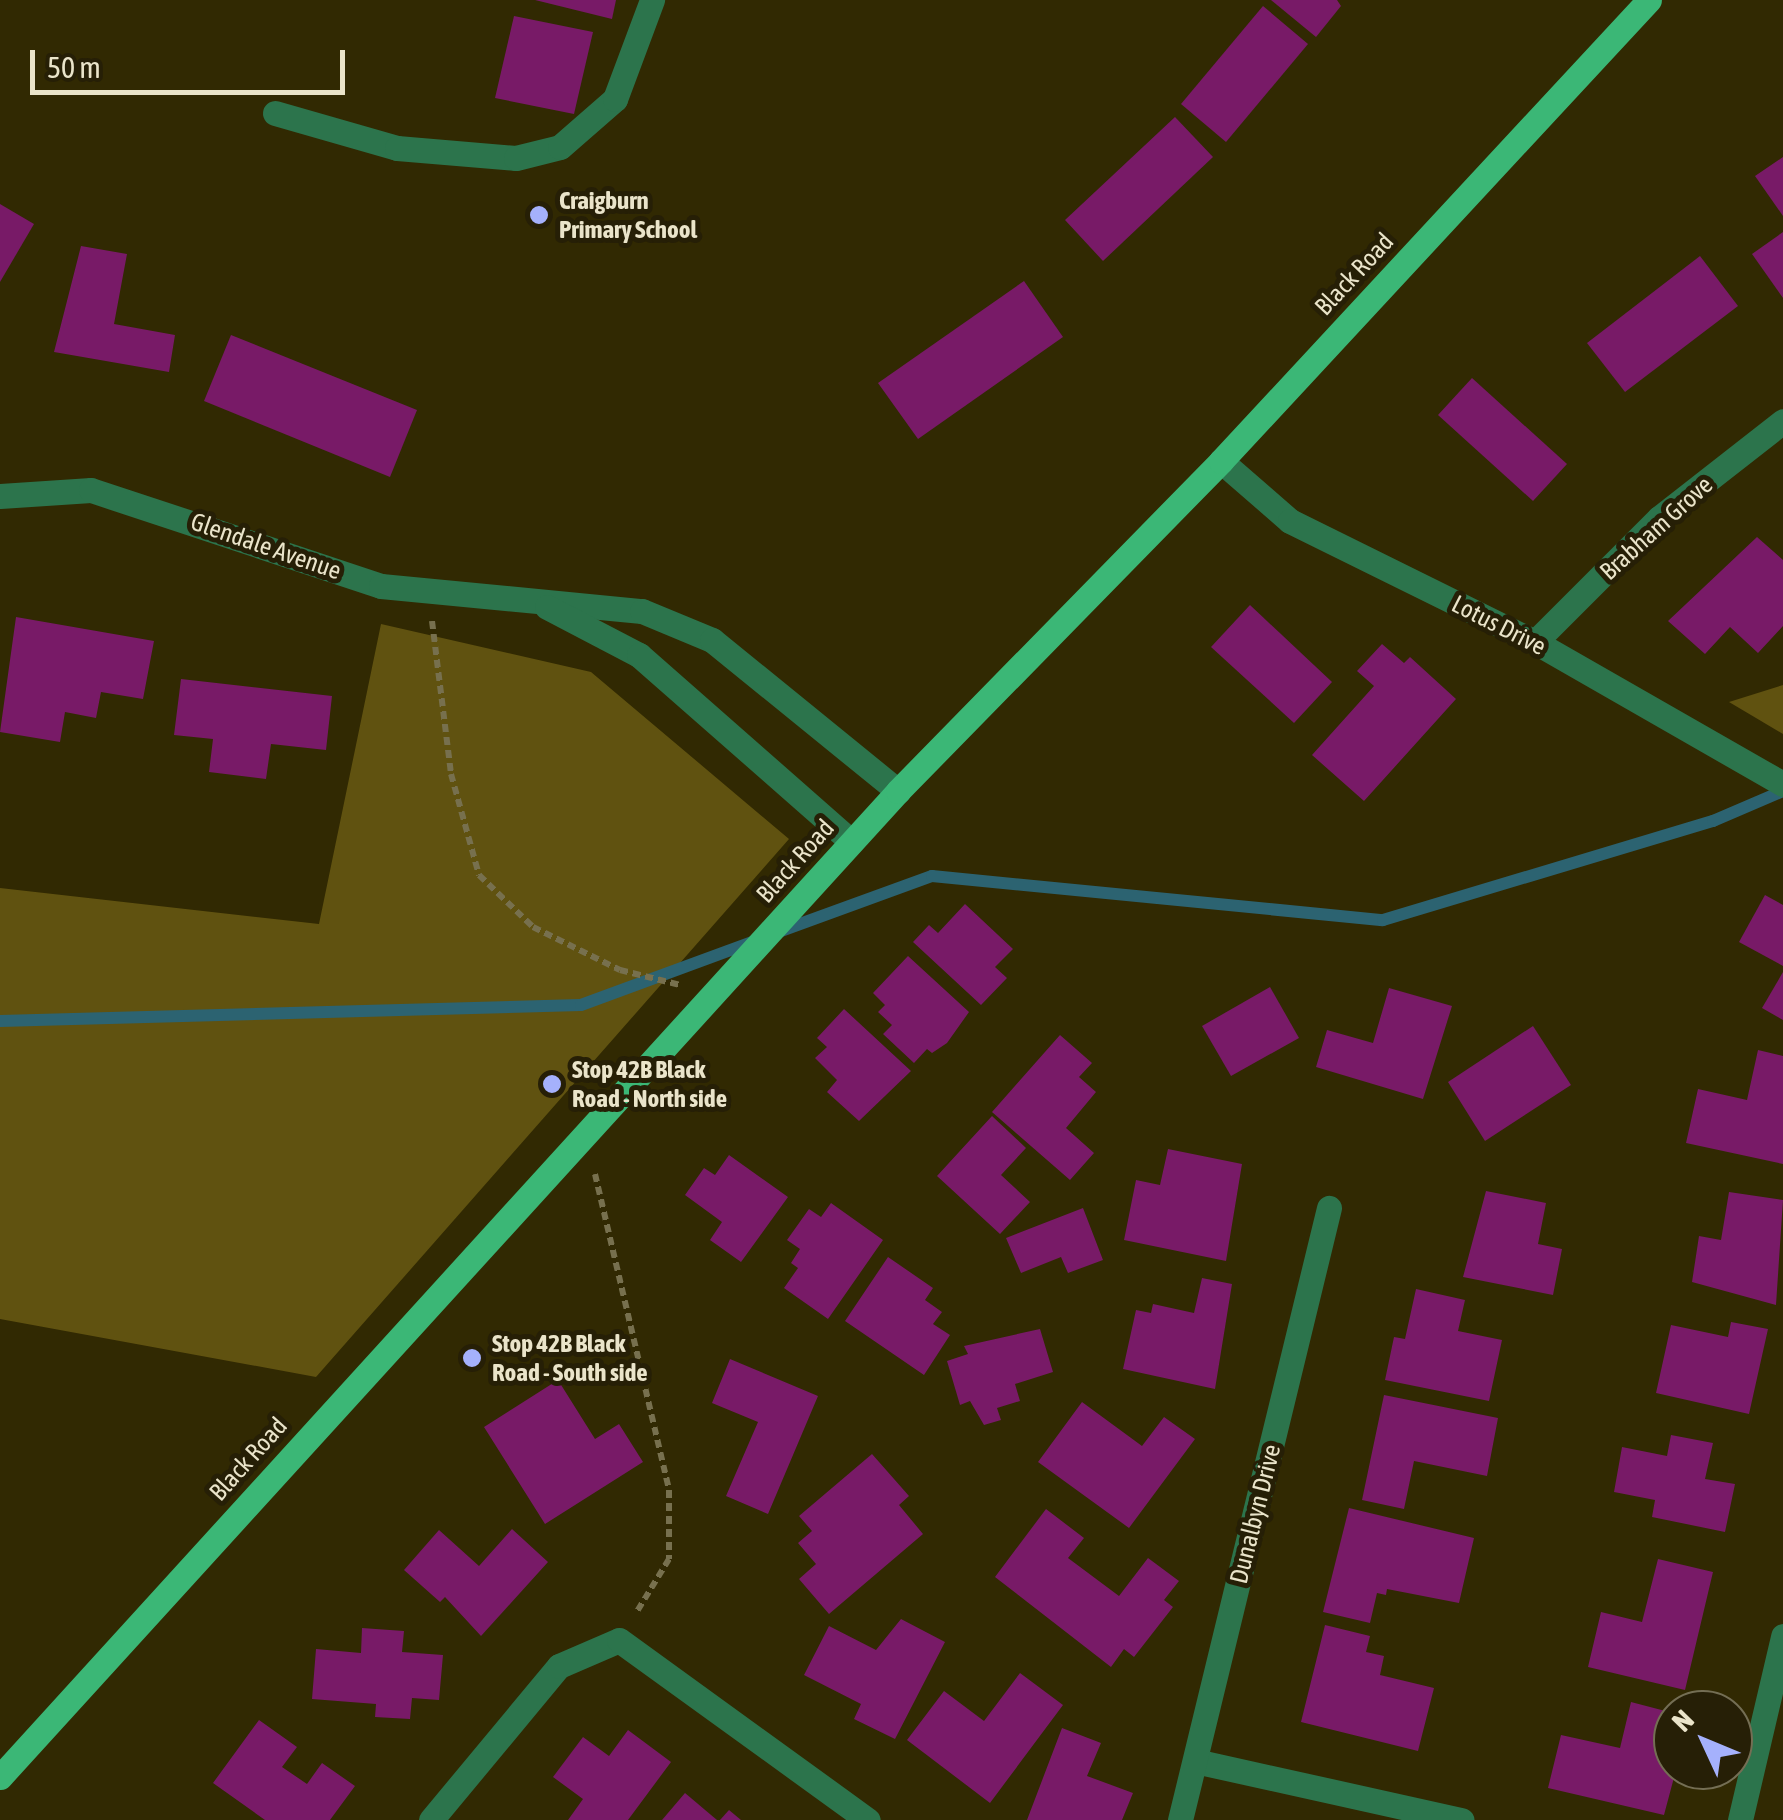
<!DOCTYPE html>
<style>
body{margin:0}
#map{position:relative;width:1783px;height:1820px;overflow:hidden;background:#312902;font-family:"Asap Condensed",sans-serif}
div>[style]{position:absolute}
.green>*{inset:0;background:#605210}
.stream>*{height:12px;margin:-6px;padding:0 6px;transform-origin:6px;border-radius:6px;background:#2c6371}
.building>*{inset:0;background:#781a67}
.path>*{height:6px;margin-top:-3px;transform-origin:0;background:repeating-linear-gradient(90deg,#77704e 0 8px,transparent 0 13px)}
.minor>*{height:25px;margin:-12.5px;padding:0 12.5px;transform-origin:12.5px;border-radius:12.5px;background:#2c744c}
.major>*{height:25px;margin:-12.5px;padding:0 12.5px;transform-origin:12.5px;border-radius:12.5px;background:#3bb776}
.dots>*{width:28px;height:28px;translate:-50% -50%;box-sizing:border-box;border:5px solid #261f06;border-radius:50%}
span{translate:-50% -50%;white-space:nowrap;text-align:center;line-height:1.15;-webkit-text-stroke:10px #261f06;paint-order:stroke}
.poi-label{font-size:25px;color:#eae4ca;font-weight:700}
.left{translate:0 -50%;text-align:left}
.street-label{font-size:25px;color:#eae4ca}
.north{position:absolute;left:1653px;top:1690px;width:100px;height:100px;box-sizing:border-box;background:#261f06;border:2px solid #746e54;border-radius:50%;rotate:314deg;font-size:28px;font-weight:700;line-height:40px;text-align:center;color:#eae4ca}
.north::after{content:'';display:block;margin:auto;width:35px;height:45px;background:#a5b1fc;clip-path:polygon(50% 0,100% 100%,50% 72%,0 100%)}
.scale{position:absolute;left:30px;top:50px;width:315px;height:45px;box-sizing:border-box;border:5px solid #eae4ca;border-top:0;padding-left:12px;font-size:30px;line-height:35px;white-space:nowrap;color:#eae4ca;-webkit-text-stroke:8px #261f06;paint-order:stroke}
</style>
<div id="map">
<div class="green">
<div style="clip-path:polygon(381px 624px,591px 672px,789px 839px,316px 1377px,0 1319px,0 888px,319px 924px)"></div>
<div style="clip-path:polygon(1783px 685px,1783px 734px,1729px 702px)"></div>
</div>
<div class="stream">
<div style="left:778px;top:932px;width:164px;rotate:-20deg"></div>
<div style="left:932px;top:876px;width:453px;rotate:5.6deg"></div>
<div style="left:1383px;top:920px;width:345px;rotate:-16.7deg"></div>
<div style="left:1713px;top:821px;width:76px;rotate:-23.2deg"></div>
<div style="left:0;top:1021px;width:581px;rotate:-1.58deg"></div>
<div style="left:581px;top:1005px;width:185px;rotate:-20.2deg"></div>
</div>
<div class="building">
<div style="clip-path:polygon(535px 0,616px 0,612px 19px)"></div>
<div style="clip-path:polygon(1271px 0,1337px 0,1341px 6px,1316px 37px)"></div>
<div style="clip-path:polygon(1263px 6px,1308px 44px,1226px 142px,1181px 104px)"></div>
<div style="clip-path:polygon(514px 16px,593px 32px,574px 114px,495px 98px)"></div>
<div style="clip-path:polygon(1175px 117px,1213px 157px,1103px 261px,1065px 220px)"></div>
<div style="clip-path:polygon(1783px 157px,1783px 216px,1755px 176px)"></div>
<div style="clip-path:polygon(0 204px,34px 224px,0 282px)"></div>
<div style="clip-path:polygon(1783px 232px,1783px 298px,1752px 254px)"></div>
<div style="clip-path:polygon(81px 246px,127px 254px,114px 324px,175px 335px,169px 372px,54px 352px)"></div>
<div style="clip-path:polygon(1700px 256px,1738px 306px,1625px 392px,1587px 343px)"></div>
<div style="clip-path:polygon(1024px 281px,1063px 337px,918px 439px,878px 383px)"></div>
<div style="clip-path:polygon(231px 335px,417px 410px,390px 477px,204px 401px)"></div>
<div style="clip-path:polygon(1472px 378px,1567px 464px,1533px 501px,1438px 415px)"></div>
<div style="clip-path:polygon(1757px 537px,1783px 560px,1783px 626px,1758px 653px,1730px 627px,1705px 654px,1668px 621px)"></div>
<div style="clip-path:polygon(1250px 605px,1332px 682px,1294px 723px,1211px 647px)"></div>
<div style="clip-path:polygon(16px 617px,154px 641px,143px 699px,101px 692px,96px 718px,65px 712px,60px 742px,0 732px)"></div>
<div style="clip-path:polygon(1382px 644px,1404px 663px,1410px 657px,1456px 699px,1364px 801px,1312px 755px,1374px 686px,1357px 671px)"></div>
<div style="clip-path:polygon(181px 679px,332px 696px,326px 750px,271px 744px,266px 779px,209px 772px,213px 739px,174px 735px)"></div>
<div style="clip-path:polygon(1765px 895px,1783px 905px,1783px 966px,1739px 942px)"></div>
<div style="clip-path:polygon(965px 904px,1013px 949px,995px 967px,1007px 978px,981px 1005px,913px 942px,929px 925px,938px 933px)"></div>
<div style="clip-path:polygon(908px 956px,969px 1012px,947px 1043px,932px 1053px,927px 1049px,914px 1063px,883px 1034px,892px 1025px,878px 1012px,885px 1005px,873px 993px)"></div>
<div style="clip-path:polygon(1783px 972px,1783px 1020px,1762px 1008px)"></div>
<div style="clip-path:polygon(1270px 987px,1299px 1038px,1231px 1076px,1202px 1026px)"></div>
<div style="clip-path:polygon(1389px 988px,1452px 1006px,1423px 1099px,1316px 1067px,1327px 1030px,1373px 1043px)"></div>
<div style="clip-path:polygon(844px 1009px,911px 1071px,859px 1121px,827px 1092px,837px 1080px,815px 1058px,827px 1047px,817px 1038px)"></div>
<div style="clip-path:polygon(1533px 1026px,1571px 1085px,1485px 1141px,1448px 1082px)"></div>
<div style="clip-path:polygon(1060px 1035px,1092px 1063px,1079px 1077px,1096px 1092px,1066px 1128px,1094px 1153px,1070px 1180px,992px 1112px)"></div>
<div style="clip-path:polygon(1758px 1050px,1783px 1056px,1783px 1164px,1686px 1143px,1698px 1089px,1747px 1100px)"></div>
<div style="clip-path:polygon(992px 1116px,1026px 1148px,1001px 1175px,1030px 1202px,1000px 1234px,937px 1176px)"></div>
<div style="clip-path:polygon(1168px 1149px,1242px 1164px,1226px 1261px,1124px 1240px,1136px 1180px,1160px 1185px)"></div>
<div style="clip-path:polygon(729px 1155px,788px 1197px,741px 1262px,710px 1240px,722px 1222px,685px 1195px,704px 1168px,715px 1175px)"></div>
<div style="clip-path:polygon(1486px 1191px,1546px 1203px,1538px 1244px,1562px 1249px,1553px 1295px,1463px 1277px)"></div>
<div style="clip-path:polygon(1729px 1192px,1783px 1200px,1776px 1305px,1692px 1282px,1699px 1236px,1721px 1240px)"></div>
<div style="clip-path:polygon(831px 1203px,883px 1240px,828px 1319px,784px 1288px,798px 1268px,791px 1263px,800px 1249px,787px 1240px,809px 1209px,821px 1217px)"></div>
<div style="clip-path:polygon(1083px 1208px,1103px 1260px,1068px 1273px,1061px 1257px,1021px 1273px,1006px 1238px)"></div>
<div style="clip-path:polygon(888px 1257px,933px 1288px,925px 1300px,942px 1312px,933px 1324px,950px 1335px,924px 1375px,845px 1321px)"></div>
<div style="clip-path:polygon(1202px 1278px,1232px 1284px,1215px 1389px,1123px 1369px,1136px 1310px,1151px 1313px,1153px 1304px,1194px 1313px)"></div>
<div style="clip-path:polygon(1416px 1289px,1465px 1300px,1458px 1331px,1502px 1340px,1489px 1401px,1385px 1380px,1394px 1337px,1405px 1339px)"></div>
<div style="clip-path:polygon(1731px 1322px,1768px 1329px,1749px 1414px,1656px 1393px,1671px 1325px,1728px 1337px)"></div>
<div style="clip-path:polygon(1040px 1329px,1053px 1372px,1015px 1384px,1020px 1401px,997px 1408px,1001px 1420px,984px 1425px,970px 1401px,960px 1405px,947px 1361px,968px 1354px,964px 1346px)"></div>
<div style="clip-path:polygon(730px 1359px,818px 1396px,768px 1514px,726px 1496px,758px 1422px,712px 1403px)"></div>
<div style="clip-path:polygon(558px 1380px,595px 1439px,619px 1424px,643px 1462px,545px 1524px,484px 1427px)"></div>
<div style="clip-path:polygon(1384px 1395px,1498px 1418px,1487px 1476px,1414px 1461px,1404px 1509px,1362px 1500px)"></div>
<div style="clip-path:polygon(1082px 1402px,1142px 1446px,1164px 1417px,1195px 1439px,1129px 1528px,1038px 1462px)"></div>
<div style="clip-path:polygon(1671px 1435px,1713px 1443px,1705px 1479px,1735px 1484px,1725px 1532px,1652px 1517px,1655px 1500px,1614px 1492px,1622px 1447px,1667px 1456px)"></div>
<div style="clip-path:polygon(872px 1454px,909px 1496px,899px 1505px,923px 1534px,829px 1614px,799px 1579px,816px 1564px,798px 1543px,812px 1531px,799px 1516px)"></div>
<div style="clip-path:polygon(1349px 1508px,1474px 1538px,1459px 1603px,1387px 1589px,1386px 1595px,1377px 1593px,1370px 1623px,1323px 1612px)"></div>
<div style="clip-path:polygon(1046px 1509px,1084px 1538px,1068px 1558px,1119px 1596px,1148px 1558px,1179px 1581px,1164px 1600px,1173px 1607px,1134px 1657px,1124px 1649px,1111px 1667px,995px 1577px)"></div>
<div style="clip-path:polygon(512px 1529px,548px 1562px,481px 1636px,445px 1597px,440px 1602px,404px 1570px,439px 1530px,479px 1566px)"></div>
<div style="clip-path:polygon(1658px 1559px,1713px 1572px,1685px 1690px,1588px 1667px,1601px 1612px,1642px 1622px)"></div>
<div style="clip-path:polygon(901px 1619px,945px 1642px,895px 1739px,854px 1719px,861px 1704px,804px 1675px,829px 1626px,876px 1650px)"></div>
<div style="clip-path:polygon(1325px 1625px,1370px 1636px,1366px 1652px,1384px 1656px,1380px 1675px,1434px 1688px,1418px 1751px,1301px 1722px)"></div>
<div style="clip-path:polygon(362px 1628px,404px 1631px,402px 1652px,443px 1655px,439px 1700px,412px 1698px,410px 1719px,375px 1717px,376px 1704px,312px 1699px,316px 1649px,361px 1653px)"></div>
<div style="clip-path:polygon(1020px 1673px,1063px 1705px,990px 1803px,907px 1740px,944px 1691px,984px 1721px)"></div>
<div style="clip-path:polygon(1631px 1702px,1673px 1713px,1669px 1761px,1676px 1770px,1664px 1815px,1548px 1788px,1561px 1735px,1620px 1748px)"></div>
<div style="clip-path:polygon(259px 1720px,297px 1747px,282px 1767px,307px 1784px,322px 1763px,355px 1786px,330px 1820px,265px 1820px,213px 1783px)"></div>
<div style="clip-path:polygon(1062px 1728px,1101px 1743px,1087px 1776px,1133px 1793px,1122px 1820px,1027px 1820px)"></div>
<div style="clip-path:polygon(628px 1730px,671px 1762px,628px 1820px,568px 1820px,583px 1799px,553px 1777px,583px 1737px,609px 1756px)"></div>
<div style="clip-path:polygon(685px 1793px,717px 1820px,662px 1820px)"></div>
<div style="clip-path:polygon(729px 1810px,741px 1820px,720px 1820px)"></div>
</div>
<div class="path">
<div style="left:432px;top:621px;width:154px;rotate:82.9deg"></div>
<div style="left:451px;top:774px;width:105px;rotate:74.5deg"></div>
<div style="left:479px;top:875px;width:75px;rotate:43.9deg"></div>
<div style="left:533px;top:927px;width:97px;rotate:26.3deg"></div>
<div style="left:620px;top:970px;width:62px;rotate:14deg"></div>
<div style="left:595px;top:1174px;width:325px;rotate:76.8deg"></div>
<div style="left:669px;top:1490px;width:69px;rotate:90deg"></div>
<div style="left:669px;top:1559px;width:63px;rotate:121.4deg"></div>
</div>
<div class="minor">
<div style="left:275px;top:113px;width:127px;rotate:16deg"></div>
<div style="left:397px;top:148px;width:119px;rotate:4.8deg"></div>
<div style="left:516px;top:158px;width:45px;rotate:-14deg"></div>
<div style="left:560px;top:147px;width:73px;rotate:-41.1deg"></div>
<div style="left:615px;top:99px;width:106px;rotate:-69.5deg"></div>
<div style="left:1221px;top:461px;width:91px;rotate:41deg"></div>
<div style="left:1290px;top:521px;width:273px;rotate:26.3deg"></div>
<div style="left:1535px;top:642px;width:286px;rotate:29.8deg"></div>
<div style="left:0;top:496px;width:91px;rotate:-3.8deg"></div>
<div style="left:91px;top:490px;width:305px;rotate:18.3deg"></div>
<div style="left:381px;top:586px;width:262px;rotate:5.5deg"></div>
<div style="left:642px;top:611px;width:76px;rotate:22.5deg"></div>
<div style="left:712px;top:640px;width:240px;rotate:39.1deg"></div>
<div style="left:547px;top:607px;width:104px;rotate:27.6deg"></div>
<div style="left:639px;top:655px;width:283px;rotate:41.3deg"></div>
<div style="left:1535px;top:642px;width:175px;rotate:-45deg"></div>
<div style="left:1659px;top:518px;width:157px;rotate:-38deg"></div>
<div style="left:1195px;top:1761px;width:273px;rotate:12.5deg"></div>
<div style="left:431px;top:1820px;width:200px;rotate:-50.3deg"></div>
<div style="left:559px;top:1666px;width:65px;rotate:-23.4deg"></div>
<div style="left:619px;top:1640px;width:307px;rotate:35.9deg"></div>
<div style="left:1180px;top:1820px;width:630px;rotate:-76.32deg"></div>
<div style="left:1740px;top:1820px;width:189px;rotate:-76.8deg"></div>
</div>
<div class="major">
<div style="left:0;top:1777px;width:1334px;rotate:-47.67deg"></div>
<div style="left:898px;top:791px;width:462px;rotate:-45.6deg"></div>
<div style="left:1221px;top:461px;width:629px;rotate:-47.13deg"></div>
</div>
<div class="dots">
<div style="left:539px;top:215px;background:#a5b1fc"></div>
<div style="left:552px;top:1084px;background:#a5b1fc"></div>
<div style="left:472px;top:1358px;background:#a5b1fc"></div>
</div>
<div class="poi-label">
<span class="left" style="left:559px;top:215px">Craigburn<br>Primary School</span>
<span class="left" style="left:572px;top:1084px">Stop 42B Black<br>Road - North side</span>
<span class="left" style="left:492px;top:1358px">Stop 42B Black<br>Road - South side</span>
</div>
<div class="street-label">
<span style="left:1354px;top:274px;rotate:-47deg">Black Road</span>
<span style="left:1656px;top:528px;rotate:-42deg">Brabham Grove</span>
<span style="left:266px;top:546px;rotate:19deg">Glendale Avenue</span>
<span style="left:1499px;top:625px;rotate:27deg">Lotus Drive</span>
<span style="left:795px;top:861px;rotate:-48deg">Black Road</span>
<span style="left:248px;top:1459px;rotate:-48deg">Black Road</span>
<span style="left:1255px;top:1514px;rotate:-76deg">Dunalbyn Drive</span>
</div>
<div class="north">N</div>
<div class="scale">50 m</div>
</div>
